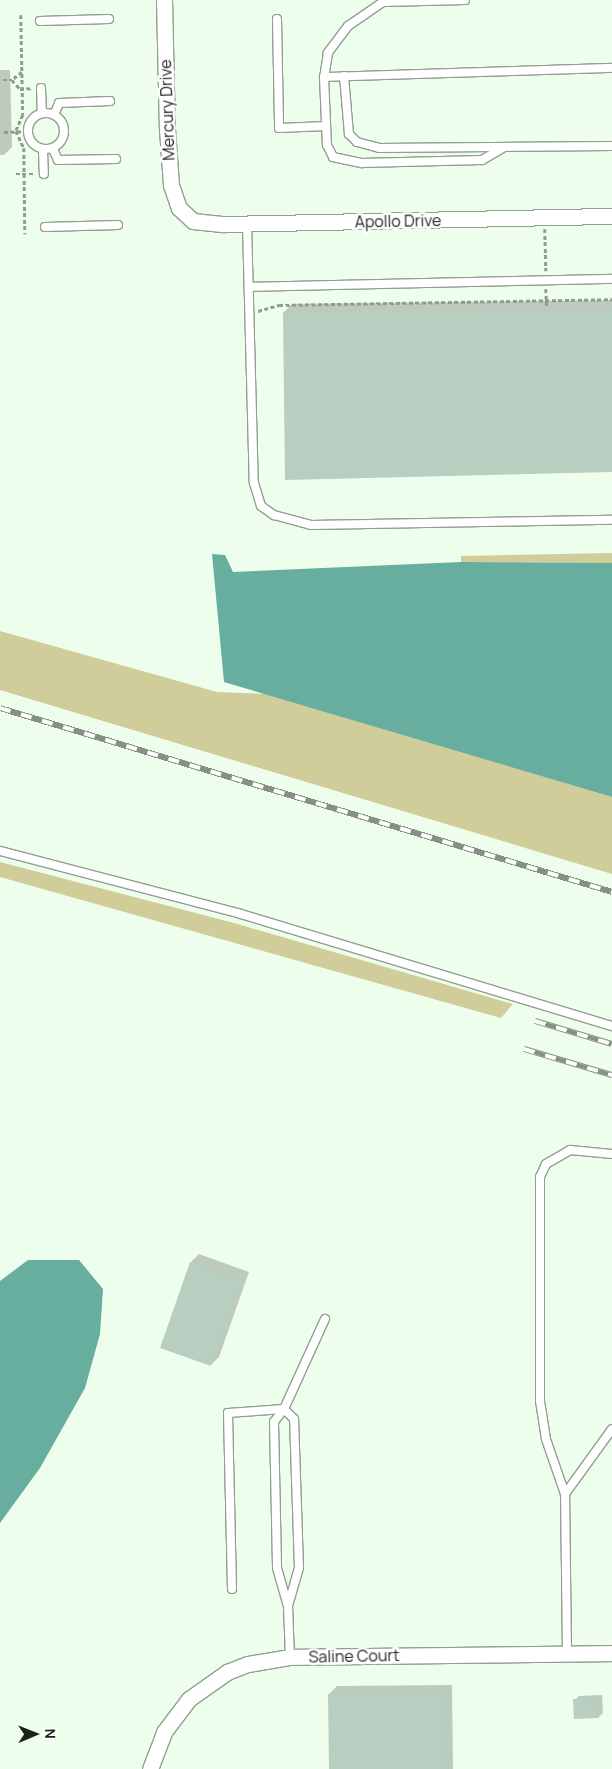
<!DOCTYPE html>
<style>
body{margin:0}
#map{position:relative;width:612px;height:1769px;overflow:hidden;background:#eefeec;font-family:Manrope,sans-serif}
div>[style]{position:absolute}
.green>*{inset:0;background:#d0cd9b}
.water>*{inset:0;background:#68ae9e}
.shadow>*{inset:0;background:#0003}
.building>*{inset:0;background:#b8cec1}
.path>*{height:2.5px;margin-top:-1.25px;transform-origin:0;background:repeating-linear-gradient(90deg,#919c8f 0 4px,transparent 0 6.5px)}
.roads{filter:drop-shadow(1px 0 #91a08f) drop-shadow(-1px 0 #91a08f) drop-shadow(0 1px #91a08f) drop-shadow(0 -1px #91a08f)}
.lane>*{height:8px;margin:-4px;padding:0 4px;transform-origin:4px;border-radius:4px;background:#fff}
.lane>.ring{margin:-4px;padding:0;box-sizing:content-box;background:none;border:8px solid #fff;border-radius:50%}
.street>*{height:15px;margin:-7.5px;padding:0 7.5px;transform-origin:7.5px;border-radius:7.5px;background:#fff}
.rail>*{height:5.5px;margin-top:-2.75px;transform-origin:0;background:repeating-linear-gradient(90deg,#fff 0 11px,#869185 0 22px);box-sizing:border-box;border-block:1px solid #869185}
span{translate:-50% -50%;white-space:nowrap;text-align:center;line-height:1.15;-webkit-text-stroke:5px #fff;paint-order:stroke}
.street-label{font-size:16px;color:#1c221b}
.north{position:absolute;left:10px;top:1709px;width:50px;height:50px;-webkit-text-stroke:4px #fff;paint-order:stroke;rotate:89deg;font-size:14px;font-weight:700;line-height:20px;text-align:center;color:#1c221b}
.north::after{content:'';display:block;margin:auto;width:18px;height:22px;background:#1c221b;clip-path:polygon(50% 0,100% 100%,50% 72%,0 100%)}
</style>
<div id="map">
<div class="green">
<div style="clip-path:polygon(612px 553px,612px 563px,461px 562px,461px 556px)"></div>
<div style="clip-path:polygon(0 631px,217px 692px,266px 694px,612px 797px,612px 874px,0 690px)"></div>
<div style="clip-path:polygon(0 862px,234px 923px,513px 1004px,501px 1018px,0 877px)"></div>
</div>
<div class="water">
<div style="clip-path:polygon(212px 554px,225px 555px,233px 572px,461px 562px,612px 563px,612px 797px,224px 682px)"></div>
<div style="clip-path:polygon(28px 1260px,79px 1260px,103px 1289px,100px 1334px,85px 1388px,40px 1468px,0 1523px,0 1281px)"></div>
</div>
<div class="shadow">
<div style="clip-path:polygon(0 70px,10px 70px,12px 147px,4px 155px,0 155px)"></div>
<div style="clip-path:polygon(612px 300px,612px 471px,284px 312px,292px 304px)"></div>
<div style="clip-path:polygon(199px 1254px,249px 1272px,219px 1357px,211px 1365px,191px 1262px)"></div>
<div style="clip-path:polygon(452px 1685px,453px 1769px,330px 1769px,329px 1694px,337px 1686px)"></div>
<div style="clip-path:polygon(602px 1695px,603px 1713px,599px 1717px,575px 1700px,579px 1696px)"></div>
</div>
<div class="building">
<div style="clip-path:polygon(612px 308px,612px 472px,285px 480px,283px 312px)"></div>
<div style="clip-path:polygon(190px 1262px,242px 1280px,211px 1366px,160px 1348px)"></div>
<div style="clip-path:polygon(445px 1692px,445px 1769px,329px 1769px,328px 1694px)"></div>
<div style="clip-path:polygon(573px 1699px,599px 1699px,599px 1718px,574px 1719px)"></div>
</div>
<div class="path">
<div style="left:21px;top:15px;width:100px;rotate:88.9deg"></div>
<div style="left:23px;top:115px;width:17px;rotate:114deg"></div>
<div style="left:16px;top:131px;width:19px;rotate:65deg"></div>
<div style="left:24px;top:148px;width:86px;rotate:89.3deg"></div>
<div style="left:22px;top:72px;width:13px;rotate:141deg"></div>
<div style="left:12px;top:80px;width:12px;rotate:48deg"></div>
<div style="left:20px;top:89px;width:13px;rotate:-4deg"></div>
<div style="left:3px;top:80px;width:9px"></div>
<div style="left:4px;top:132px;width:23px;rotate:-2deg"></div>
<div style="left:16px;top:174px;width:19px"></div>
<div style="left:545px;top:229px;width:42px;rotate:88.6deg"></div>
<div style="left:546px;top:289px;width:17px;rotate:87deg"></div>
<div style="left:258px;top:311px;width:22px;rotate:-16deg"></div>
<div style="left:279px;top:305px;width:333px;rotate:-1deg"></div>
</div>
<div class="roads">
<div class="lane">
<div style="left:465px;top:0;width:82px;rotate:178.6deg"></div>
<div style="left:383px;top:2px;width:42px;rotate:145.6deg"></div>
<div style="left:348px;top:26px;width:34px;rotate:127deg"></div>
<div style="left:328px;top:53px;width:24px;rotate:99deg"></div>
<div style="left:324px;top:77px;width:68px;rotate:87.5deg"></div>
<div style="left:327px;top:145px;width:13px;rotate:63deg"></div>
<div style="left:333px;top:157px;width:30px;rotate:12deg"></div>
<div style="left:362px;top:163px;width:120px;rotate:-1.4deg"></div>
<div style="left:482px;top:160px;width:24px;rotate:-30deg"></div>
<div style="left:277px;top:19px;width:109px;rotate:88.9deg"></div>
<div style="left:279px;top:128px;width:47px;rotate:-2.4deg"></div>
<div style="left:40px;top:21px;width:69px;rotate:-1.7deg"></div>
<div style="left:344px;top:76px;width:58px;rotate:85.1deg"></div>
<div style="left:349px;top:134px;width:11px;rotate:45deg"></div>
<div style="left:357px;top:142px;width:23px;rotate:15deg"></div>
<div style="left:379px;top:148px;width:233px;rotate:-0.5deg"></div>
<div style="left:324px;top:77px;width:288px;rotate:-1.8deg"></div>
<div style="left:41px;top:88px;width:25px;rotate:88deg"></div>
<div class="ring" style="left:28px;top:113px;width:28px;height:28px"></div>
<div style="left:54px;top:115px;width:13px;rotate:-67deg"></div>
<div style="left:59px;top:103px;width:51px;rotate:-2.2deg"></div>
<div style="left:53px;top:149px;width:12px;rotate:66deg"></div>
<div style="left:58px;top:160px;width:58px;rotate:-1deg"></div>
<div style="left:43px;top:150px;width:24px;rotate:88deg"></div>
<div style="left:247px;top:224px;width:259px;rotate:88.5deg"></div>
<div style="left:254px;top:483px;width:24px;rotate:73deg"></div>
<div style="left:261px;top:506px;width:16px;rotate:35deg"></div>
<div style="left:274px;top:515px;width:38px;rotate:15deg"></div>
<div style="left:311px;top:525px;width:301px;rotate:-1deg"></div>
<div style="left:45px;top:227px;width:73px;rotate:-1.6deg"></div>
<div style="left:249px;top:287px;width:363px;rotate:-1.3deg"></div>
<div style="left:0;top:851px;width:249px;rotate:14.6deg"></div>
<div style="left:241px;top:914px;width:388px;rotate:16.8deg"></div>
<div style="left:565px;top:1494px;width:80px;rotate:-54.1deg"></div>
<div style="left:232px;top:1589px;width:176px;rotate:-91.3deg"></div>
<div style="left:228px;top:1413px;width:56px;rotate:-4.1deg"></div>
<div style="left:284px;top:1409px;width:99px;rotate:-65.5deg"></div>
<div style="left:288px;top:1606px;width:40px;rotate:-74deg"></div>
<div style="left:299px;top:1568px;width:149px;rotate:-91.9deg"></div>
<div style="left:294px;top:1419px;width:14px;rotate:-135deg"></div>
<div style="left:284px;top:1409px;width:16px;rotate:128deg"></div>
<div style="left:274px;top:1422px;width:146px;rotate:88.8deg"></div>
<div style="left:277px;top:1568px;width:40px;rotate:74deg"></div>
<div style="left:288px;top:1606px;width:51px;rotate:87.8deg"></div>
<div style="left:567px;top:1653px;width:159px;rotate:-90.7deg"></div>
<div style="left:565px;top:1494px;width:58px;rotate:-109.1deg"></div>
<div style="left:546px;top:1439px;width:38px;rotate:-99deg"></div>
<div style="left:540px;top:1401px;width:224px;rotate:-90deg"></div>
<div style="left:540px;top:1177px;width:14px;rotate:-65deg"></div>
<div style="left:546px;top:1164px;width:28px;rotate:-30deg"></div>
<div style="left:570px;top:1150px;width:42px;rotate:5.4deg"></div>
</div>
<div class="street">
<div style="left:164px;top:0;width:129px;rotate:88.7deg"></div>
<div style="left:167px;top:129px;width:56px;rotate:85.9deg"></div>
<div style="left:171px;top:185px;width:24px;rotate:71deg"></div>
<div style="left:179px;top:208px;width:19px;rotate:43deg"></div>
<div style="left:193px;top:221px;width:31px;rotate:6deg"></div>
<div style="left:224px;top:224px;width:388px;rotate:-1.2deg"></div>
<div style="left:150px;top:1769px;width:40px;rotate:-69deg"></div>
<div style="left:164px;top:1732px;width:41px;rotate:-52.9deg"></div>
<div style="left:189px;top:1699px;width:47px;rotate:-35.4deg"></div>
<div style="left:227px;top:1672px;width:22px;rotate:-21deg"></div>
<div style="left:248px;top:1664px;width:43px;rotate:-9.5deg"></div>
<div style="left:290px;top:1657px;width:322px;rotate:-0.7deg"></div>
</div>
</div>
<div class="rail">
<div style="left:0;top:708px;width:639px;rotate:16.73deg"></div>
<div style="left:535px;top:1021px;width:80px;rotate:16.6deg"></div>
<div style="left:524px;top:1049px;width:92px;rotate:16.5deg"></div>
</div>
<div class="street-label">
<span style="left:167px;top:110px;rotate:-92deg">Mercury Drive</span>
<span style="left:398px;top:221px;rotate:-1deg">Apollo Drive</span>
<span style="left:354px;top:1656px;rotate:-1deg">Saline Court</span>
</div>
<div class="north">N</div>
</div>
